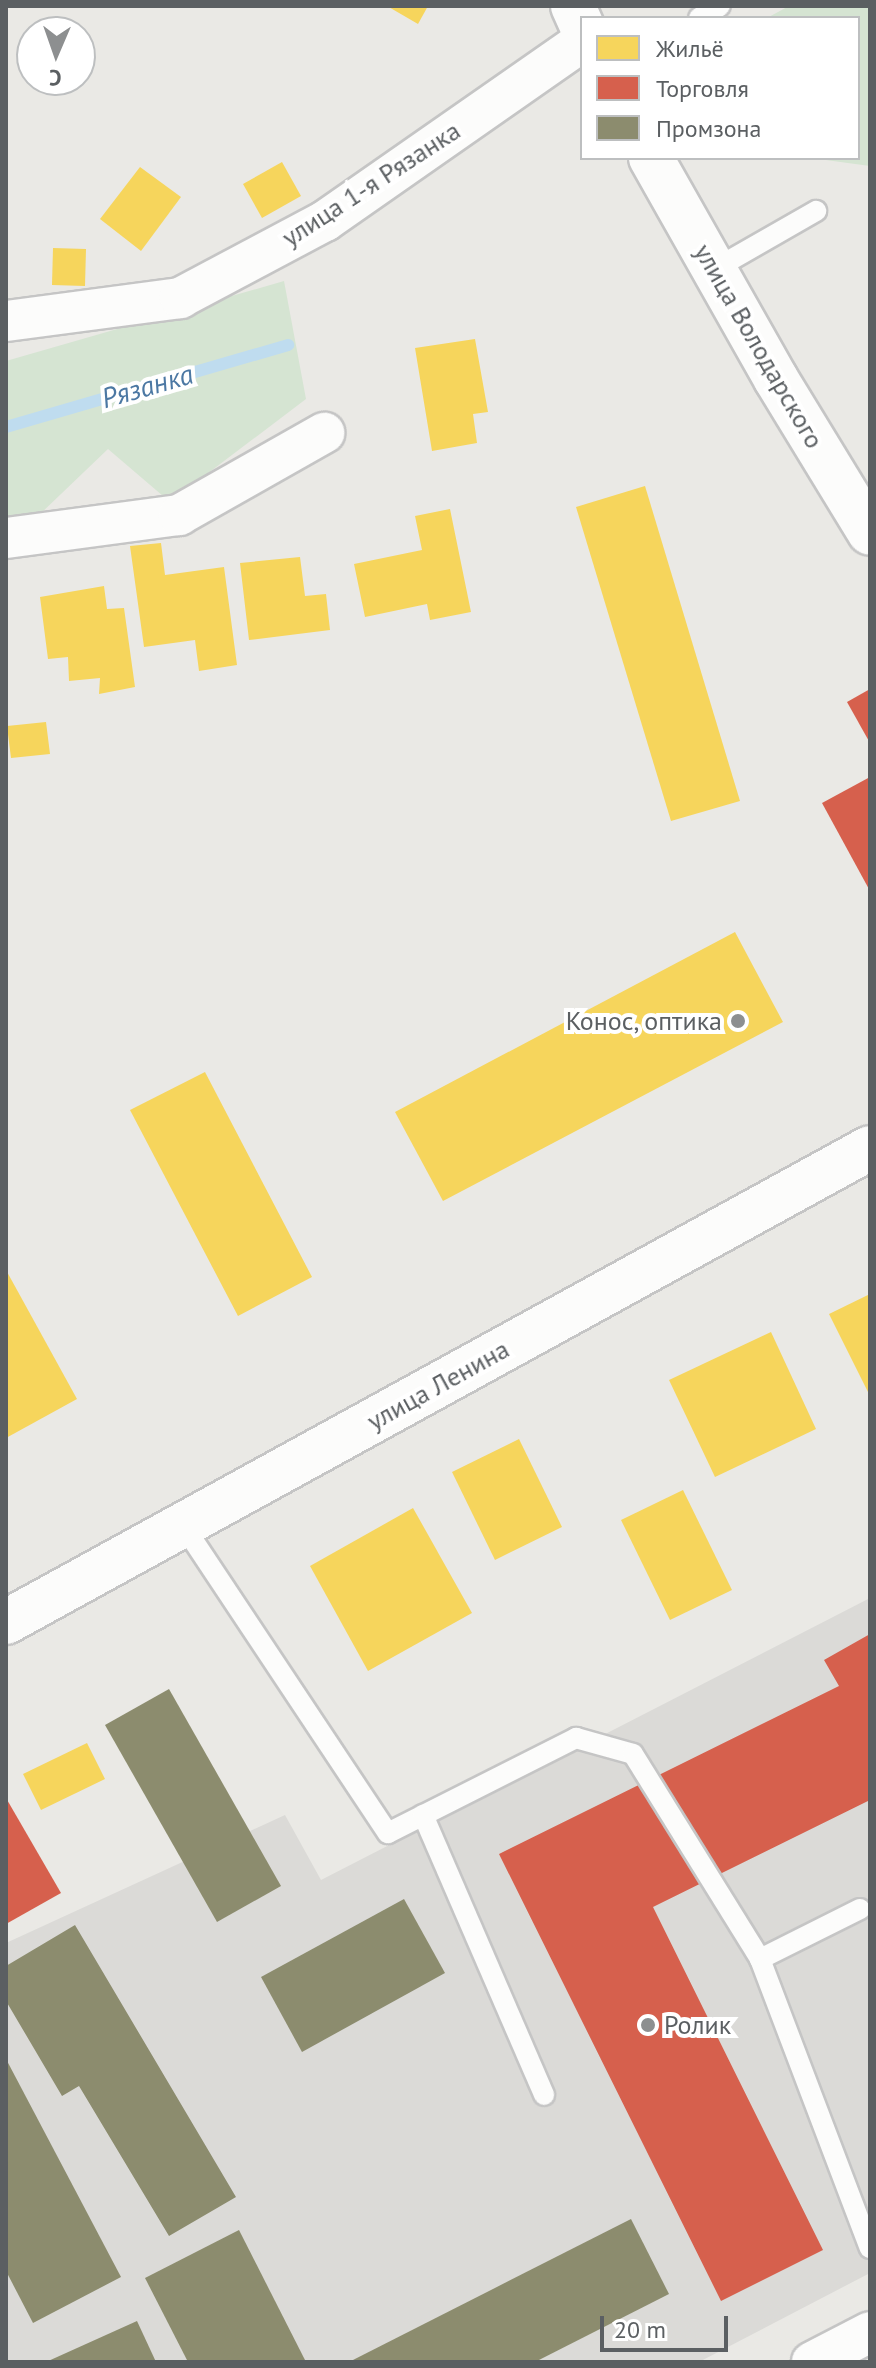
<!DOCTYPE html>
<meta charset="utf-8">
<style>
body{margin:0}
#map{position:relative;width:876px;height:2368px;overflow:hidden;background:#eae9e5;font-family:"PT Sans",sans-serif}
div>[style]{position:absolute}
.industrial>*{inset:0;background:#dbdad7}
.green>*{inset:0;background:#d5e4d2}
.homes>*{inset:0;background:#f6d55c}
.shops>*{inset:0;background:#d6604d}
.industry>*{inset:0;background:#8c8c6e}
.stream>*{height:12px;margin:-6px;padding:0 6px;transform-origin:6px;border-radius:6px;background:#bfdcef}
.roads{filter:drop-shadow(2px 0 #c5c5c5) drop-shadow(-2px 0 #c5c5c5) drop-shadow(0 2px #c5c5c5) drop-shadow(0 -2px #c5c5c5)}
.lane>*{height:20px;margin:-10px;padding:0 10px;transform-origin:10px;border-radius:10px;background:#fcfcfb}
.street>*{height:40px;margin:-20px;padding:0 20px;transform-origin:20px;border-radius:20px;background:#fcfcfb}
.secondary>*{height:44px;margin:-22px;padding:0 22px;transform-origin:22px;border-radius:22px;background:#fcfcfb}
.dots>*{width:22px;height:22px;translate:-50% -50%;box-sizing:border-box;border:4px solid #fff;border-radius:50%}
span{translate:-50% -50%;white-space:nowrap;text-align:center;line-height:1.15;-webkit-text-stroke:8px #fff;paint-order:stroke}
.street-label{font-size:26px;color:#5b5f62}
.poi-label{font-size:26px;color:#5b5f62}
.right{translate:-100% -50%;text-align:right}
.left{translate:0 -50%;text-align:left}
.water-label{font-size:28px;color:#4c78a3;font-style:italic}
.frame{position:absolute;inset:0;border:8px solid #5b5f62;pointer-events:none}
.legend{position:absolute;left:580px;top:16px;width:280px;height:144px;box-sizing:border-box;background:#fff;border:2px solid #bdbfc0;margin:0;padding:10px 14px;list-style:none;font-size:24px;color:#5b5f62}
.legend li{display:flex;align-items:center;gap:16px;height:40px}
.legend b{width:40px;border:2px solid #bdbfc0}
.north{position:absolute;left:16px;top:16px;width:80px;height:80px;box-sizing:border-box;background:#fff;border:2px solid #bdbfc0;border-radius:50%;rotate:182deg;font-size:22px;font-weight:700;line-height:32px;text-align:center;color:#5b5f62}
.north::after{content:'';display:block;margin:auto;width:28px;height:36px;background:#8d8f90;clip-path:polygon(50% 0,100% 100%,50% 72%,0 100%)}
.scale{position:absolute;left:600px;top:2316px;width:128px;height:36px;box-sizing:border-box;border:4px solid #5b5f62;border-top:0;padding-left:10px;font-size:24px;line-height:28px;white-space:nowrap;color:#5b5f62;-webkit-text-stroke:6px #fff;paint-order:stroke}
</style>
<div id="map">
<div class="industrial">
<div style="clip-path:polygon(870px 1598px,870px 2273px,699px 2362px,6px 2362px,6px 1943px,285px 1815px,321px 1880px)"></div>
</div>
<div class="green">
<div style="clip-path:polygon(789px 6px,870px 6px,870px 166px,811px 158px,858px 158px,858px 18px,767px 18px)"></div>
<div style="clip-path:polygon(284px 281px,306px 399px,170px 502px,108px 449px,37px 517px,6px 522px,6px 361px)"></div>
</div>
<div class="homes">
<div style="clip-path:polygon(387px 6px,428px 6px,418px 24px)"></div>
<div style="clip-path:polygon(282px 162px,301px 196px,262px 218px,243px 184px)"></div>
<div style="clip-path:polygon(140px 167px,181px 197px,141px 251px,100px 219px)"></div>
<div style="clip-path:polygon(53px 248px,86px 249px,85px 286px,52px 285px)"></div>
<div style="clip-path:polygon(475px 339px,488px 412px,473px 414px,477px 443px,432px 451px,415px 348px)"></div>
<div style="clip-path:polygon(645px 486px,740px 801px,671px 821px,576px 507px)"></div>
<div style="clip-path:polygon(450px 509px,471px 612px,430px 620px,427px 604px,365px 617px,354px 564px,422px 550px,415px 516px)"></div>
<div style="clip-path:polygon(161px 543px,165px 575px,224px 567px,237px 665px,199px 671px,195px 640px,144px 647px,130px 546px)"></div>
<div style="clip-path:polygon(300px 557px,305px 596px,326px 594px,330px 630px,249px 640px,240px 563px)"></div>
<div style="clip-path:polygon(104px 586px,107px 609px,124px 608px,135px 687px,99px 694px,100px 678px,69px 681px,68px 657px,48px 659px,40px 597px)"></div>
<div style="clip-path:polygon(46px 722px,50px 754px,11px 758px,7px 726px)"></div>
<div style="clip-path:polygon(735px 932px,783px 1022px,443px 1201px,395px 1112px)"></div>
<div style="clip-path:polygon(205px 1072px,312px 1277px,238px 1316px,130px 1110px)"></div>
<div style="clip-path:polygon(6px 1270px,77px 1399px,6px 1438px)"></div>
<div style="clip-path:polygon(870px 1294px,870px 1396px,829px 1314px)"></div>
<div style="clip-path:polygon(771px 1332px,816px 1429px,715px 1477px,669px 1380px)"></div>
<div style="clip-path:polygon(519px 1439px,562px 1527px,495px 1560px,452px 1472px)"></div>
<div style="clip-path:polygon(683px 1490px,732px 1590px,670px 1620px,621px 1520px)"></div>
<div style="clip-path:polygon(413px 1508px,472px 1613px,368px 1671px,310px 1566px)"></div>
<div style="clip-path:polygon(87px 1743px,105px 1779px,41px 1810px,23px 1774px)"></div>
</div>
<div class="shops">
<div style="clip-path:polygon(870px 689px,870px 743px,847px 702px)"></div>
<div style="clip-path:polygon(870px 777px,870px 891px,822px 803px)"></div>
<div style="clip-path:polygon(870px 1634px,870px 1800px,653px 1907px,823px 2250px,721px 2301px,499px 1854px,839px 1686px,824px 1660px)"></div>
<div style="clip-path:polygon(6px 1798px,61px 1893px,6px 1924px)"></div>
</div>
<div class="industry">
<div style="clip-path:polygon(169px 1689px,281px 1886px,217px 1922px,105px 1725px)"></div>
<div style="clip-path:polygon(404px 1899px,445px 1973px,302px 2052px,261px 1977px)"></div>
<div style="clip-path:polygon(75px 1925px,236px 2197px,169px 2236px,79px 2086px,62px 2096px,6px 2001px,6px 1966px)"></div>
<div style="clip-path:polygon(6px 2059px,121px 2277px,33px 2323px,6px 2271px)"></div>
<div style="clip-path:polygon(631px 2219px,669px 2294px,535px 2362px,349px 2362px)"></div>
<div style="clip-path:polygon(239px 2230px,306px 2362px,188px 2362px,145px 2278px)"></div>
<div style="clip-path:polygon(137px 2321px,156px 2362px,46px 2362px)"></div>
</div>
<div class="stream">
<div style="left:6px;top:427px;width:294px;rotate:-16.2deg"></div>
</div>
<div class="roads">
<div class="lane">
<div style="left:699px;top:18px;width:24px;rotate:-30deg"></div>
<div style="left:713px;top:270px;width:119px;rotate:-29.8deg"></div>
<div style="left:183px;top:1525px;width:370px;rotate:56.4deg"></div>
<div style="left:388px;top:1833px;width:211px;rotate:-26.8deg"></div>
<div style="left:576px;top:1738px;width:59px;rotate:15.7deg"></div>
<div style="left:633px;top:1754px;width:241px;rotate:58.2deg"></div>
<div style="left:423px;top:1815px;width:305px;rotate:66.6deg"></div>
<div style="left:860px;top:1909px;width:112px;rotate:153.4deg"></div>
<div style="left:760px;top:1959px;width:309px;rotate:69.2deg"></div>
</div>
<div class="street">
<div style="left:6px;top:321px;width:176px;rotate:-7.5deg"></div>
<div style="left:180px;top:298px;width:164px;rotate:-28deg"></div>
<div style="left:325px;top:221px;width:313px;rotate:-34.9deg"></div>
<div style="left:6px;top:538px;width:175px;rotate:-7.6deg"></div>
<div style="left:179px;top:515px;width:167px;rotate:-29.5deg"></div>
<div style="left:812px;top:2362px;width:65px;rotate:-27.3deg"></div>
</div>
<div class="secondary">
<div style="left:573px;top:6px;width:22px;rotate:66deg"></div>
<div style="left:651px;top:158px;width:254px;rotate:60.5deg"></div>
<div style="left:776px;top:379px;width:180px;rotate:58.6deg"></div>
<div style="left:6px;top:1622px;width:985px;rotate:-28.75deg"></div>
</div>
</div>
<div class="dots">
<div style="left:738px;top:1021px;background:#8d8f90"></div>
<div style="left:648px;top:2025px;background:#8d8f90"></div>
</div>
<div class="street-label">
<span style="left:371px;top:184px;rotate:-33deg">улица 1-я Рязанка</span>
<span style="left:759px;top:346px;rotate:60deg">улица Володарского</span>
<span style="left:438px;top:1385px;rotate:-29deg">улица Ленина</span>
</div>
<div class="poi-label">
<span class="right" style="left:722px;top:1021px">Конос, оптика</span>
<span class="left" style="left:664px;top:2025px">Ролик</span>
</div>
<div class="water-label">
<span style="left:147px;top:386px;rotate:-16deg">Рязанка</span>
</div>
<div class="frame"></div>
<ul class="legend">
<li><b style="height:22px;background:#f6d55c"></b>Жильё</li>
<li><b style="height:22px;background:#d6604d"></b>Торговля</li>
<li><b style="height:22px;background:#8c8c6e"></b>Промзона</li>
</ul>
<div class="north">С</div>
<div class="scale">20 m</div>
</div>
